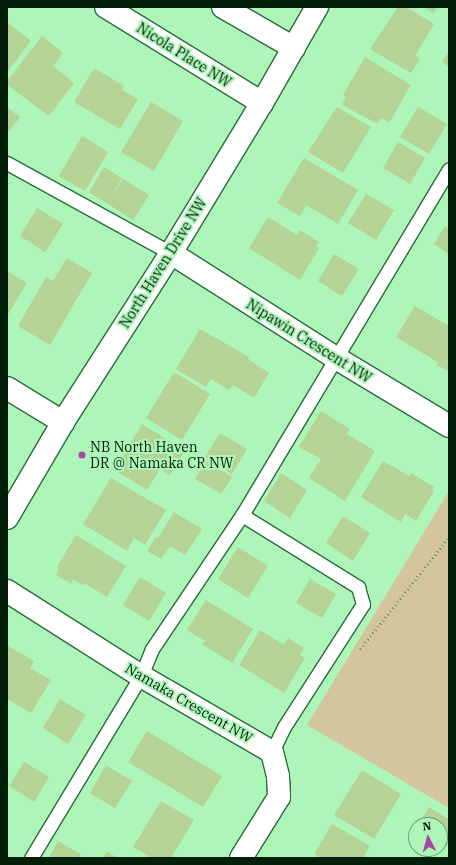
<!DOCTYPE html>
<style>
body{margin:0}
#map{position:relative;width:456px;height:865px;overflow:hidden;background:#aef5ba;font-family:"IBM Plex Serif",serif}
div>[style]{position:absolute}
.green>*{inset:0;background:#d4c59d}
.building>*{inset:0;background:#b4d394}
.path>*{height:2.5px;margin-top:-1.25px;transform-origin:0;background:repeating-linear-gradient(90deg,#63976d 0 1px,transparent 0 4px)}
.roads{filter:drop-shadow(1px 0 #276c39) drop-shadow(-1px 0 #276c39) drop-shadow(0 1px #276c39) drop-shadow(0 -1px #276c39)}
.lane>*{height:13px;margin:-6.5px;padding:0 6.5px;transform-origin:6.5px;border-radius:6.5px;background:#fff}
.street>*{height:22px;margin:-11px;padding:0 11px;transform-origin:11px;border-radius:11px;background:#fff}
.secondary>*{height:22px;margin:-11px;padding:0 11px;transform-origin:11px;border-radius:11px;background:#fff}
.dots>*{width:11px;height:11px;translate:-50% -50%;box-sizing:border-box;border:2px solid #aef5ba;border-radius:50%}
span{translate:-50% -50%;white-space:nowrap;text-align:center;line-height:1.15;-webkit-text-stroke:4px #aef5ba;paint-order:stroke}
.street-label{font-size:14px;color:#031f0a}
.poi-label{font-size:14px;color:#031f0a}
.left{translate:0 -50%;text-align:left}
.frame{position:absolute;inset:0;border:8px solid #031f0a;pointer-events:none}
.north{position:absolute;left:408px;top:817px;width:40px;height:40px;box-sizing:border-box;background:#aef5ba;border:1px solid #6a9f74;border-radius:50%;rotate:354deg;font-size:11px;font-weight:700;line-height:16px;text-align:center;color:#031f0a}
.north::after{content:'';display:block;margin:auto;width:14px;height:18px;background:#aa43a6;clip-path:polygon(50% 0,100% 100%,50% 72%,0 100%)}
</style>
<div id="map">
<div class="green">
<div style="clip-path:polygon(449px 491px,449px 808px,307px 725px)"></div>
</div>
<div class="building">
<div style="clip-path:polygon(398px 7px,406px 7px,434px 24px,415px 56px,420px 59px,411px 73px,370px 49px)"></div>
<div style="clip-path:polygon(423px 7px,437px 7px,434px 13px)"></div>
<div style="clip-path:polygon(7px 22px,31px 41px,7px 72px)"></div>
<div style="clip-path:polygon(42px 36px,63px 53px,53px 66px,74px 83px,49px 116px,7px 85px,7px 81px)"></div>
<div style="clip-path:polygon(449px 51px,449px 67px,442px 62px)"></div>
<div style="clip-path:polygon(365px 57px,411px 85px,389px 123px,381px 118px,378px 124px,342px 105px,346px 97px,343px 95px)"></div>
<div style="clip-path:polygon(94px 68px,124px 86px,122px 90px,138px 99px,120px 129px,74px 102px)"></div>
<div style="clip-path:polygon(151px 102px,183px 121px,154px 171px,121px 152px)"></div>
<div style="clip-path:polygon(7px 107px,20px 117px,7px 134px)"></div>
<div style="clip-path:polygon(337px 107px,371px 127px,343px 173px,308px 152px)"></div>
<div style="clip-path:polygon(418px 107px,447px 124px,429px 154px,400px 137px)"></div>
<div style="clip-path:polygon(82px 136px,108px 152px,85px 191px,59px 176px)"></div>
<div style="clip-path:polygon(398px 142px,425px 158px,410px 184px,383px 168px)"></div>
<div style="clip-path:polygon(304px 158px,358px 190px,338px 224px,306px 205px,300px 216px,277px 203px)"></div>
<div style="clip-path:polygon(104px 167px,122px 178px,109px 201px,123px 179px,149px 195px,133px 220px,89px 192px)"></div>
<div style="clip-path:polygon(366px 194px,394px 210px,376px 240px,348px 223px)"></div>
<div style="clip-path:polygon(37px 208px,63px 224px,45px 252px,20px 236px)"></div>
<div style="clip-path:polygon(268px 217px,297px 235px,300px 230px,319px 242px,316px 247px,319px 248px,300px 280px,249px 248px)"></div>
<div style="clip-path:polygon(445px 226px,449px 229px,449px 254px,434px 244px)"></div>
<div style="clip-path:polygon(334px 254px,359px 269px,342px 296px,318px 281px)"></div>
<div style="clip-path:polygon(67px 258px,92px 273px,50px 345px,18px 326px,46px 277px,53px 281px)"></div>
<div style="clip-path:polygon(7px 271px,27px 283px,7px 316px)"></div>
<div style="clip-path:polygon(415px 306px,449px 326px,448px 371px,437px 365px,439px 363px,396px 337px)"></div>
<div style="clip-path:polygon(200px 329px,249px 357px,248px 359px,269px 373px,254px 398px,233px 385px,229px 390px,211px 379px,206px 387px,176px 369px)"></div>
<div style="clip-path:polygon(174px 372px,210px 394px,182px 440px,146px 418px)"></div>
<div style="clip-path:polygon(321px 411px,350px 429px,347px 434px,375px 451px,345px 501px,309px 478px,321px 459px,299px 447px)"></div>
<div style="clip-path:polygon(142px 424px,185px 451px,170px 475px,160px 469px,147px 490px,115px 470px)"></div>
<div style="clip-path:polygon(220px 433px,247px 449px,232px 474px,205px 457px)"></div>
<div style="clip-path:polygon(206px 461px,232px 477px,221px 494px,195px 479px)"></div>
<div style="clip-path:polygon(383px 461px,409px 476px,411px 473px,434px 487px,432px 490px,434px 491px,416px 521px,405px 514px,401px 522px,361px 497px)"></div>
<div style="clip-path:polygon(281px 473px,307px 490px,290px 518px,264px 501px)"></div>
<div style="clip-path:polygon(111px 478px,166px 510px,145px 545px,134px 538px,127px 551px,83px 524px)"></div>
<div style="clip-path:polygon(174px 512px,202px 529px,185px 555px,170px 546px,161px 559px,147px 551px,156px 537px,158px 538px)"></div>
<div style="clip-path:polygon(343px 516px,370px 533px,353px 561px,326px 543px)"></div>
<div style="clip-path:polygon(76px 535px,126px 566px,107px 597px,84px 583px,82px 585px,73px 579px,71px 584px,56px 575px,59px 568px,57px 567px)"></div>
<div style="clip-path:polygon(238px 547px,268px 566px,248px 598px,218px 579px)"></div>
<div style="clip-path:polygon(140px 577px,166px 593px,149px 621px,123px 605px)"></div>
<div style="clip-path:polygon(310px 579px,336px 594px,322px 618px,296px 603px)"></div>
<div style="clip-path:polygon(206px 600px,253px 629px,232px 663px,202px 644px,205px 641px,187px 630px)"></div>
<div style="clip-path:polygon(260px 630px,284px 645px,288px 638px,304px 648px,300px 655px,305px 658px,284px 693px,239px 665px)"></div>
<div style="clip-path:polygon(8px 646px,34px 661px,30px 668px,51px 680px,31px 713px,7px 699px)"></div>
<div style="clip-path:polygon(60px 699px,86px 715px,68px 744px,43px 728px)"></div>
<div style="clip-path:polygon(147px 731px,222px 776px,203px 807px,128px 762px)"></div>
<div style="clip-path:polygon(24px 762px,49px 777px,34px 802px,9px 786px)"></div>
<div style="clip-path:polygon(106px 765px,132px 781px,115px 808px,90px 793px)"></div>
<div style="clip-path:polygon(362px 770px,401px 794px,374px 839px,334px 815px)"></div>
<div style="clip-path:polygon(161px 801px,194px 820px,171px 858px,152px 858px,133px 847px)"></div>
<div style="clip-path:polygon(429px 807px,449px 819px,449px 842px,446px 847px,440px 843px,440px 825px,418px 825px)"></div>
<div style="clip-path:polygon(332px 824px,370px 846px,363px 858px,321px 858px,314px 854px)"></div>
<div style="clip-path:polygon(58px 841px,81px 854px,79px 858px,49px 858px)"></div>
<div style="clip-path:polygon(107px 852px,118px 858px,103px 858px)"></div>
</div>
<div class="path">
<div style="left:360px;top:649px;width:143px;rotate:-51.5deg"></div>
</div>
<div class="roads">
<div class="lane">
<div style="left:7px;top:163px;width:187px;rotate:28.8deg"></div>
<div style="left:242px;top:515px;width:137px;rotate:31.8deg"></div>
<div style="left:358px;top:587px;width:18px;rotate:74deg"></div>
<div style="left:363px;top:604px;width:146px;rotate:122.7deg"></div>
<div style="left:284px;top:727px;width:28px;rotate:116deg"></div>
<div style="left:31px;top:858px;width:213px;rotate:-58.9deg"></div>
<div style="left:141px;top:676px;width:29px;rotate:-68deg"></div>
<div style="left:152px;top:649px;width:161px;rotate:-56.1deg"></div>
<div style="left:242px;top:515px;width:403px;rotate:-59.1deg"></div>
</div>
<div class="street">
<div style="left:106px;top:7px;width:183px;rotate:31.6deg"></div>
<div style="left:223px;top:7px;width:82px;rotate:30deg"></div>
<div style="left:171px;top:253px;width:196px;rotate:32.5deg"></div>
<div style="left:336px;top:358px;width:132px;rotate:31deg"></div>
<div style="left:7px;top:388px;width:66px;rotate:31.3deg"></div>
<div style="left:7px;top:591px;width:159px;rotate:32.4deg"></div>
<div style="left:141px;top:676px;width:151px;rotate:30.1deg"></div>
<div style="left:272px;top:752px;width:25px;rotate:76deg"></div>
<div style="left:278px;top:776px;width:21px;rotate:87deg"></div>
<div style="left:279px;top:797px;width:72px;rotate:121.9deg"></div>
</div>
<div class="secondary">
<div style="left:7px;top:518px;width:111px;rotate:-59.7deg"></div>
<div style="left:63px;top:422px;width:201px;rotate:-57.4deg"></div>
<div style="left:171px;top:253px;width:175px;rotate:-58.8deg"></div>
<div style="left:262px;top:103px;width:111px;rotate:-60.2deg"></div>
</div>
</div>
<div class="dots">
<div style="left:82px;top:455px;background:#aa43a6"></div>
</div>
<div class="street-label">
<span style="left:184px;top:55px;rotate:32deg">Nicola Place NW</span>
<span style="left:163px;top:263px;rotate:-58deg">North Haven Drive NW</span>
<span style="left:309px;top:341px;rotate:32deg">Nipawin Crescent NW</span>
<span style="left:189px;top:703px;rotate:30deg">Namaka Crescent NW</span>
</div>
<div class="poi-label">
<span class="left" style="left:90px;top:455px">NB North Haven<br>DR @ Namaka CR NW</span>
</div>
<div class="frame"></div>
<div class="north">N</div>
</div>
